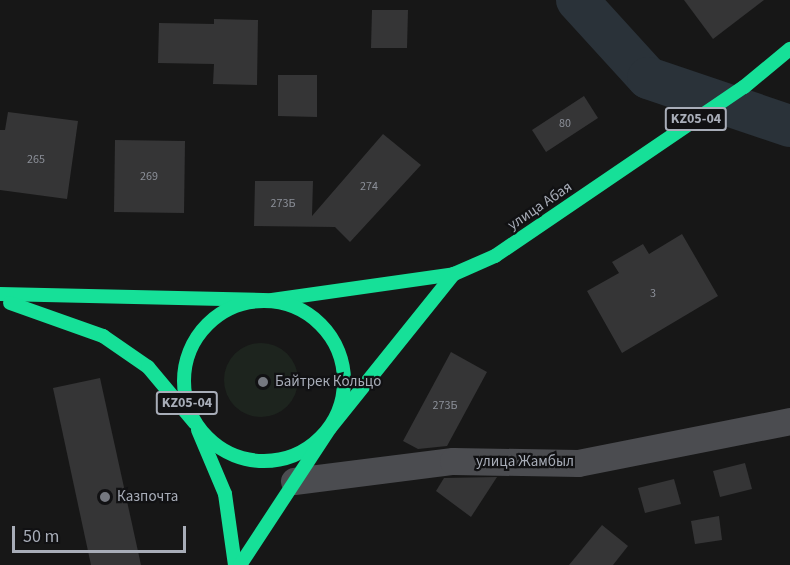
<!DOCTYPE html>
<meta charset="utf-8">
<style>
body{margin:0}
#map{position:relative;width:790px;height:565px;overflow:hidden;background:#171717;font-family:"Source Sans 3",sans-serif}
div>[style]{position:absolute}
.green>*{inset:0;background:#1d241e}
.round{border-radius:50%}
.river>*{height:42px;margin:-21px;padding:0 21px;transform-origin:21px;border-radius:21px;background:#2a3239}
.building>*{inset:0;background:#353536}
.street>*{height:27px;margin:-13.5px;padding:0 13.5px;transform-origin:13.5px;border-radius:13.5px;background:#4b4c50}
.fast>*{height:14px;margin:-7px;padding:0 7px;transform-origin:7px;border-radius:7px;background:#16e098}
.fast>.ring{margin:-7px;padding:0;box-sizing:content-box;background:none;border:14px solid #16e098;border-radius:50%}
.dots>*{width:16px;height:16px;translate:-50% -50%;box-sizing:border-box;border:3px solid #111113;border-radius:50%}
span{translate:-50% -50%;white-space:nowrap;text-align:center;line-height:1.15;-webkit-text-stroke:4.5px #111113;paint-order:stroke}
.number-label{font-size:12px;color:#8b8f98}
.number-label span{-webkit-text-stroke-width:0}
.shield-label span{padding:2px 4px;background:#111113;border:2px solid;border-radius:4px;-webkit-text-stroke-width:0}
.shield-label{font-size:14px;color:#a8adb8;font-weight:700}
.street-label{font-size:15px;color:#a8adb8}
.poi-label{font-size:15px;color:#a8adb8}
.left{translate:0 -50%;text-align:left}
.scale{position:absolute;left:12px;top:526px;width:174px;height:27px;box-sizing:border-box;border:3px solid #a8adb8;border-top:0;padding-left:8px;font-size:18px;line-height:21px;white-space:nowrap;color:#a8adb8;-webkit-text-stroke:4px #111113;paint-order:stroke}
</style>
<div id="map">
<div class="green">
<div class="round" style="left:224px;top:343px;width:74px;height:74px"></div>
</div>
<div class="river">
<div style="left:577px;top:0;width:105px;rotate:47.7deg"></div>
<div style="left:648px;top:78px;width:150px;rotate:18.7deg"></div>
</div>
<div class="building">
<div style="clip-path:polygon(684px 0,764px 0,713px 39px)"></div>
<div style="clip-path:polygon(372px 10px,408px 10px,407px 48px,371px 48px)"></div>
<div style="clip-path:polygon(214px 19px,258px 20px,257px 85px,213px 84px,214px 64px,158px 63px,159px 23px,214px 24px)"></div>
<div style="clip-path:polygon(278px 75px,317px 75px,317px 117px,278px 116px)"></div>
<div style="clip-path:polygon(584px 96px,598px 118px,546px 152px,532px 130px)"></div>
<div style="clip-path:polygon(8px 112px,78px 121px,67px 199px,0 190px,0 130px,5px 130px)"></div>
<div style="clip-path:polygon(383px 134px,421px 165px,350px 242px,335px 227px,254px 226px,255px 181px,313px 181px,312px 216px)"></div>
<div style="clip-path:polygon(115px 140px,185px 141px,184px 213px,114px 212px)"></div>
<div style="clip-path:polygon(682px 234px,718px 296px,622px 353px,587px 291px,619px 273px,612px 262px,643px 244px,649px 254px)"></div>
<div style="clip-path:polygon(451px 352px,487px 372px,447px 446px,418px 449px,403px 441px)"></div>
<div style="clip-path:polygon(100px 378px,141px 565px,91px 565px,53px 388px)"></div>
<div style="clip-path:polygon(745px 463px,752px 489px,720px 497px,713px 471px)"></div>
<div style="clip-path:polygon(497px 477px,471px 517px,436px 491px,444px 478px)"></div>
<div style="clip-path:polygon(674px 479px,681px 504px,645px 513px,638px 488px)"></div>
<div style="clip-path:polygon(719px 516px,722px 540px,695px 544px,691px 521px)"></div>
<div style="clip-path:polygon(602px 525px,628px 546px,613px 565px,569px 565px)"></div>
</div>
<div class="street">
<div style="left:294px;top:481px;width:160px;rotate:-7.2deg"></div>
<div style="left:453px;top:461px;width:125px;rotate:0.9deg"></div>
<div style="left:578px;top:463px;width:216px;rotate:-11.2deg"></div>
</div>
<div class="fast">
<div style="left:0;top:294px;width:272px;rotate:1.3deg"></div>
<div style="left:272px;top:300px;width:184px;rotate:-8.1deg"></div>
<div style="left:454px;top:274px;width:45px;rotate:-23.7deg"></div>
<div style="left:495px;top:256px;width:301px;rotate:-34.2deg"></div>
<div style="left:744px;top:87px;width:60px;rotate:-39.6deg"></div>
<div class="ring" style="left:184px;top:301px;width:146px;height:146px"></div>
<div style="left:10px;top:303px;width:99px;rotate:19.5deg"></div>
<div style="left:103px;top:336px;width:55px;rotate:34.6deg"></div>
<div style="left:148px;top:367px;width:73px;rotate:50deg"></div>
<div style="left:198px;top:430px;width:69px;rotate:67.1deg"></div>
<div style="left:225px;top:494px;width:72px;rotate:82deg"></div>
<div style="left:240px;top:565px;width:164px;rotate:-56.7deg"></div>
<div style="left:330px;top:428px;width:198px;rotate:-51.2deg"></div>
</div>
<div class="dots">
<div style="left:263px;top:382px;background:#757880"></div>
<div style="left:105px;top:497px;background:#757880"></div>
</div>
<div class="number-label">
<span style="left:565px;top:124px">80</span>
<span style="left:36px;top:160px">265</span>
<span style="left:149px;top:177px">269</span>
<span style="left:369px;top:187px">274</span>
<span style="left:283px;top:204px">273Б</span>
<span style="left:653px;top:294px">3</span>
<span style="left:445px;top:406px">273Б</span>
</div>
<div class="shield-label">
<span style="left:696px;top:119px">KZ05-04</span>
<span style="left:187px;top:403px">KZ05-04</span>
</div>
<div class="street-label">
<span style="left:540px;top:206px;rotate:-34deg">улица Абая</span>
<span style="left:525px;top:462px">улица Жамбыл</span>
</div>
<div class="poi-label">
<span class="left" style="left:275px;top:382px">Байтрек Кольцо</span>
<span class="left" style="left:117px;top:497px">Казпочта</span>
</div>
<div class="scale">50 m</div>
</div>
